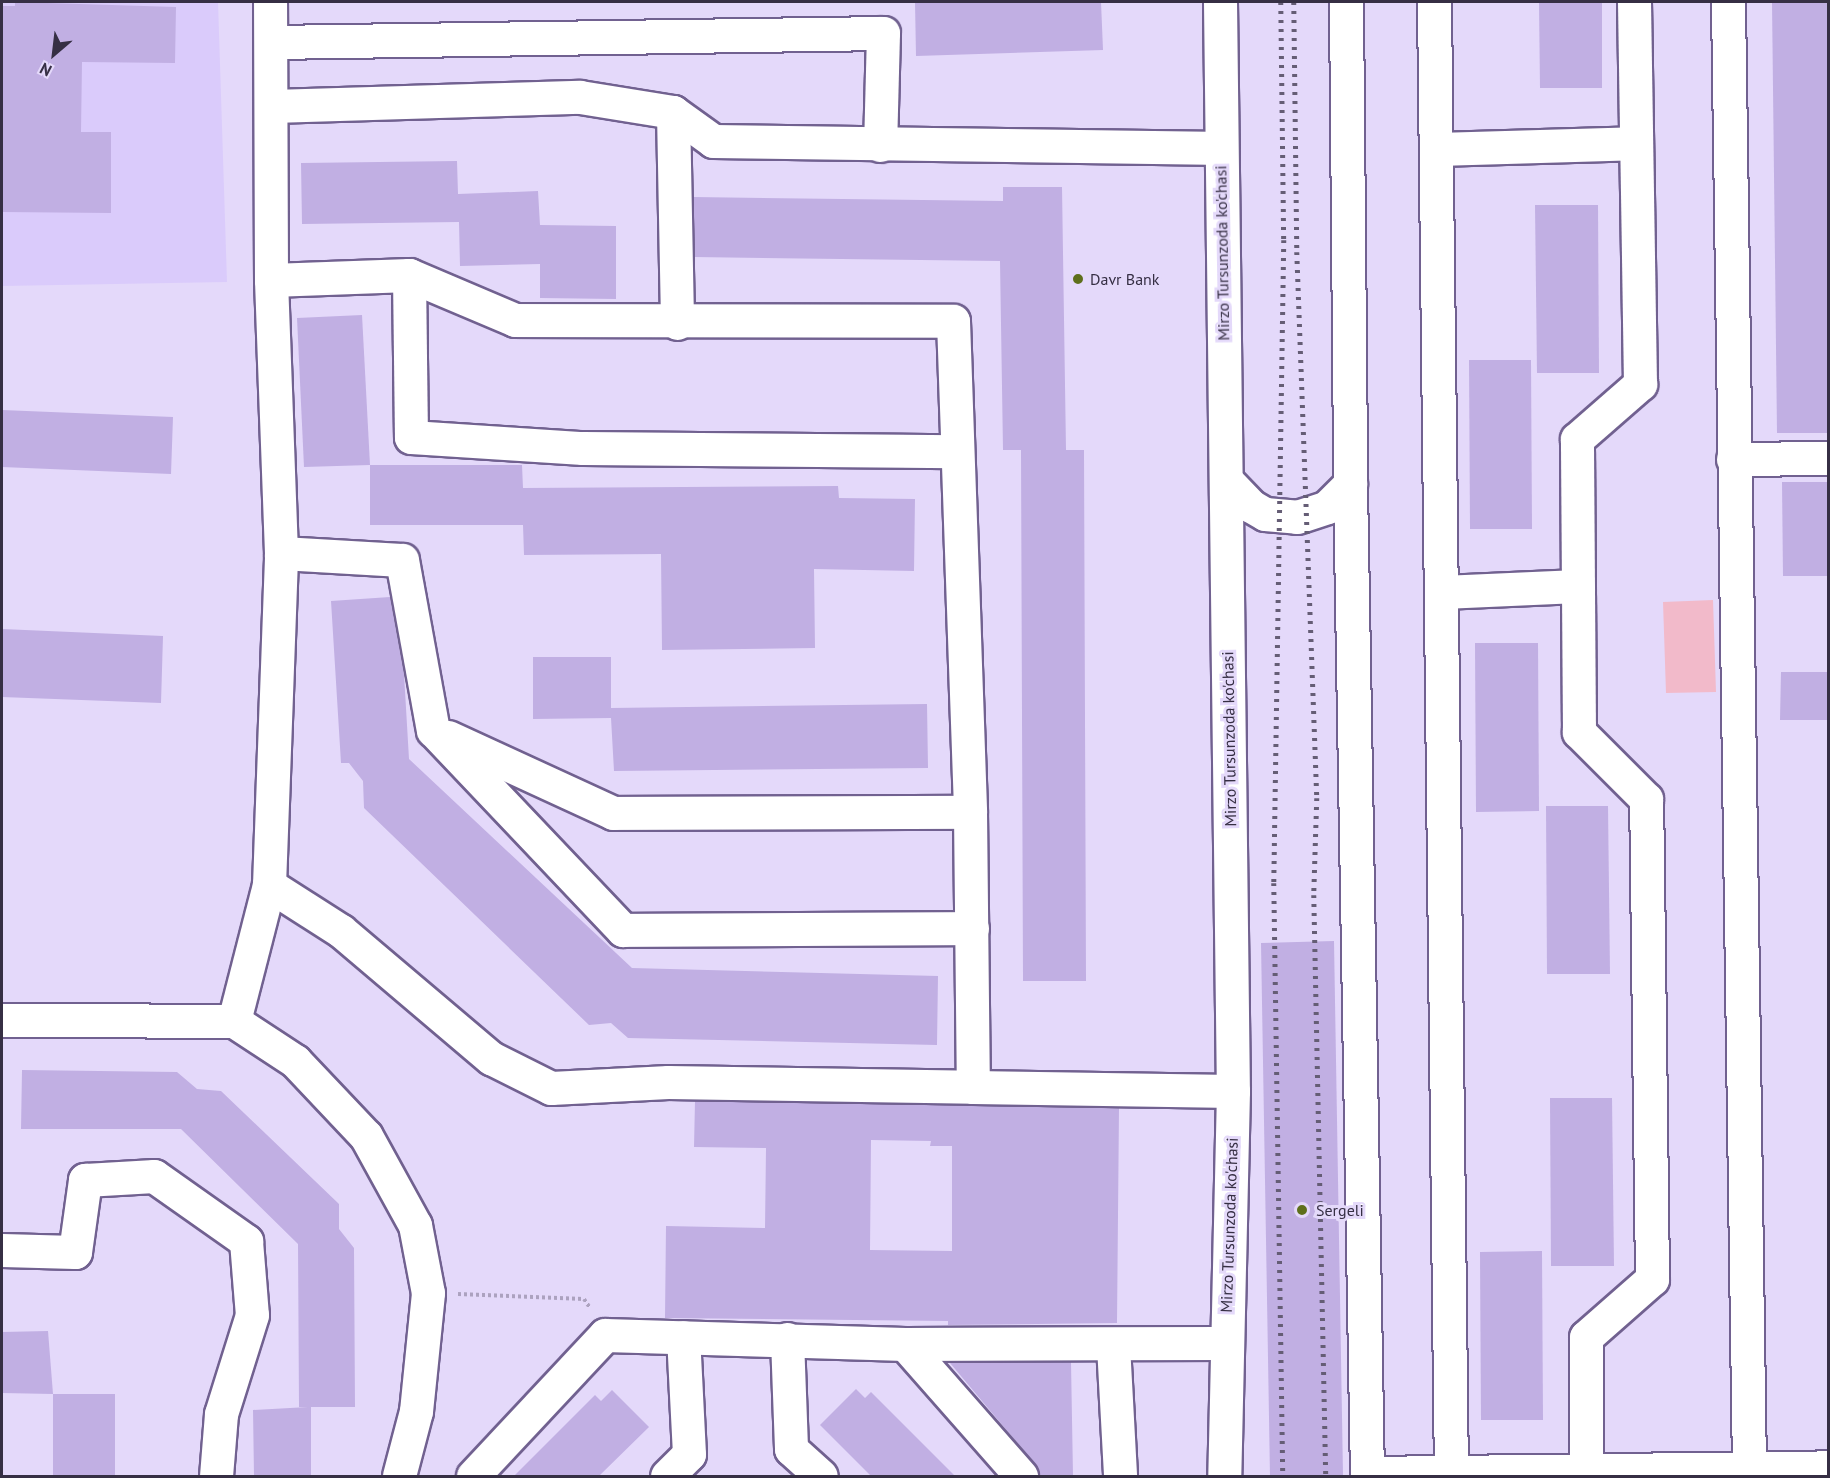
<!DOCTYPE html>
<style>
body{margin:0}
#map{position:relative;width:1830px;height:1478px;overflow:hidden;background:#e4d9fa;font-family:"PT Sans",sans-serif}
div>[style]{position:absolute}
.built>*{inset:0;background:#dacbfb}
.green>*{inset:0;background:#f2baca}
.building>*{inset:0;background:#c1afe3}
.path>*{height:4px;margin-top:-2px;transform-origin:0;background:repeating-linear-gradient(90deg,#aca2bf 0 3px,transparent 0 6px)}
.roads{filter:drop-shadow(2px 0 #716190) drop-shadow(-2px 0 #716190) drop-shadow(0 2px #716190) drop-shadow(0 -2px #716190)}
.minor>*{height:33px;margin:-16.5px;padding:0 16.5px;transform-origin:16.5px;border-radius:16.5px;background:#fff}
.major>*{height:33px;margin:-16.5px;padding:0 16.5px;transform-origin:16.5px;border-radius:16.5px;background:#fff}
.rail>*{height:4.5px;margin-top:-2.25px;transform-origin:0;background:repeating-linear-gradient(90deg,#655d75 0 3px,transparent 0 9px)}
.dots>*{width:16px;height:16px;translate:-50% -50%;box-sizing:border-box;border:3px solid #e4d9fa;border-radius:50%}
span{translate:-50% -50%;white-space:nowrap;text-align:center;line-height:1.15;-webkit-text-stroke:6px #e4d9fa;paint-order:stroke}
.street-label{font-size:16px;color:#362f44}
.poi-label{font-size:16px;color:#362f44}
.left{translate:0 -50%;text-align:left}
.frame{position:absolute;inset:0;border:3px solid #362f44;pointer-events:none}
.north{position:absolute;left:24px;top:24px;width:60px;height:60px;-webkit-text-stroke:4px #e4d9fa;paint-order:stroke;rotate:208deg;font-size:16px;font-weight:700;line-height:24px;text-align:center;color:#362f44}
.north::after{content:'';display:block;margin:auto;width:21px;height:27px;background:#362f44;clip-path:polygon(50% 0,100% 100%,50% 72%,0 100%)}
</style>
<div id="map">
<div class="built">
<div style="clip-path:polygon(2px 2px,218px 2px,227px 282px,2px 286px)"></div>
</div>
<div class="green">
<div style="clip-path:polygon(1713px 600px,1716px 692px,1666px 693px,1663px 602px)"></div>
</div>
<div class="building">
<div style="clip-path:polygon(15px 2px,176px 7px,175px 63px,82px 62px,81px 132px,111px 132px,111px 213px,2px 212px,2px 6px,15px 6px)"></div>
<div style="clip-path:polygon(915px 2px,1101px 2px,1103px 50px,916px 56px)"></div>
<div style="clip-path:polygon(1539px 2px,1602px 2px,1602px 88px,1540px 88px)"></div>
<div style="clip-path:polygon(1772px 2px,1828px 2px,1828px 433px,1777px 433px)"></div>
<div style="clip-path:polygon(457px 161px,458px 194px,538px 191px,540px 225px,616px 226px,616px 299px,540px 298px,540px 264px,460px 266px,459px 222px,302px 224px,301px 163px)"></div>
<div style="clip-path:polygon(1003px 187px,1062px 187px,1066px 450px,1084px 450px,1086px 981px,1023px 981px,1021px 450px,1003px 450px,1000px 261px,694px 257px,693px 197px,1003px 201px)"></div>
<div style="clip-path:polygon(1535px 205px,1598px 205px,1599px 373px,1537px 373px)"></div>
<div style="clip-path:polygon(362px 315px,370px 465px,304px 467px,297px 318px)"></div>
<div style="clip-path:polygon(1469px 360px,1531px 360px,1532px 529px,1470px 529px)"></div>
<div style="clip-path:polygon(2px 410px,173px 417px,171px 474px,2px 467px)"></div>
<div style="clip-path:polygon(370px 465px,522px 465px,523px 488px,838px 486px,839px 498px,915px 499px,914px 571px,814px 569px,815px 648px,662px 650px,661px 554px,524px 555px,523px 525px,370px 525px)"></div>
<div style="clip-path:polygon(1782px 482px,1828px 482px,1828px 576px,1783px 576px)"></div>
<div style="clip-path:polygon(390px 597px,404px 674px,409px 759px,632px 968px,938px 976px,937px 1045px,628px 1038px,611px 1023px,589px 1025px,364px 808px,363px 781px,349px 763px,341px 763px,331px 601px)"></div>
<div style="clip-path:polygon(2px 629px,163px 636px,161px 703px,2px 697px)"></div>
<div style="clip-path:polygon(1475px 643px,1538px 643px,1539px 811px,1476px 812px)"></div>
<div style="clip-path:polygon(533px 657px,611px 657px,611px 708px,927px 704px,928px 768px,614px 771px,611px 718px,533px 719px)"></div>
<div style="clip-path:polygon(1781px 672px,1828px 672px,1828px 720px,1780px 720px)"></div>
<div style="clip-path:polygon(1546px 806px,1608px 806px,1610px 974px,1547px 974px)"></div>
<div style="clip-path:polygon(1334px 941px,1343px 1476px,1270px 1476px,1261px 943px)"></div>
<div style="clip-path:polygon(22px 1070px,177px 1072px,197px 1089px,221px 1091px,339px 1204px,339px 1229px,354px 1248px,355px 1407px,311px 1407px,311px 1476px,254px 1476px,253px 1410px,308px 1407px,299px 1407px,298px 1244px,181px 1129px,21px 1129px)"></div>
<div style="clip-path:polygon(1550px 1098px,1612px 1098px,1614px 1266px,1551px 1266px)"></div>
<div style="clip-path:polygon(evenodd,695px 1101px,1119px 1108px,1117px 1323px,948px 1325px,948px 1321px,665px 1318px,666px 1226px,765px 1228px,766px 1148px,694px 1147px,695px 1101px,871px 1140px,931px 1141px,930px 1146px,952px 1146px,952px 1251px,870px 1250px,871px 1140px)"></div>
<div style="clip-path:polygon(1542px 1251px,1543px 1420px,1481px 1420px,1480px 1252px)"></div>
<div style="clip-path:polygon(48px 1331px,53px 1394px,2px 1393px,2px 1332px)"></div>
<div style="clip-path:polygon(1071px 1362px,1073px 1476px,1039px 1476px,1035px 1464px,950px 1363px)"></div>
<div style="clip-path:polygon(856px 1389px,865px 1398px,871px 1392px,955px 1476px,871px 1476px,820px 1425px)"></div>
<div style="clip-path:polygon(612px 1390px,649px 1427px,599px 1476px,514px 1476px,595px 1395px,601px 1401px)"></div>
<div style="clip-path:polygon(53px 1394px,115px 1394px,115px 1476px,53px 1476px)"></div>
</div>
<div class="path">
<div style="left:458px;top:1294px;width:126px;rotate:2.3deg"></div>
<div style="left:584px;top:1299px;width:11px;rotate:56deg"></div>
</div>
<div class="roads">
<div class="minor">
<div style="left:1434px;top:2px;width:1470px;rotate:89.34deg"></div>
<div style="left:1728px;top:2px;width:1466px;rotate:89.18deg"></div>
<div style="left:271px;top:42px;width:612px;rotate:-0.84deg"></div>
<div style="left:883px;top:33px;width:112px;rotate:91.5deg"></div>
<div style="left:272px;top:106px;width:308px;rotate:-1.7deg"></div>
<div style="left:580px;top:97px;width:94px;rotate:9.2deg"></div>
<div style="left:673px;top:112px;width:49px;rotate:35.9deg"></div>
<div style="left:713px;top:141px;width:508px;rotate:0.79deg"></div>
<div style="left:673px;top:112px;width:211px;rotate:88.9deg"></div>
<div style="left:1437px;top:149px;width:197px;rotate:-1.7deg"></div>
<div style="left:409px;top:275px;width:162px;rotate:89.3deg"></div>
<div style="left:411px;top:437px;width:172px;rotate:3.7deg"></div>
<div style="left:583px;top:448px;width:373px;rotate:0.5deg"></div>
<div style="left:271px;top:280px;width:138px;rotate:-2.1deg"></div>
<div style="left:409px;top:275px;width:115px;rotate:23deg"></div>
<div style="left:515px;top:320px;width:438px;rotate:0.1deg"></div>
<div style="left:953px;top:321px;width:491px;rotate:88deg"></div>
<div style="left:970px;top:812px;width:275px;rotate:89.4deg"></div>
<div style="left:973px;top:1087px;width:260px;rotate:0.9deg"></div>
<div style="left:1733px;top:459px;width:95px;rotate:-0.6deg"></div>
<div style="left:281px;top:553px;width:121px;rotate:3.3deg"></div>
<div style="left:402px;top:560px;width:173px;rotate:79.7deg"></div>
<div style="left:433px;top:730px;width:276px;rotate:46.5deg"></div>
<div style="left:623px;top:930px;width:349px;rotate:-0.3deg"></div>
<div style="left:1442px;top:592px;width:136px;rotate:-2.5deg"></div>
<div style="left:448px;top:737px;width:182px;rotate:24.7deg"></div>
<div style="left:613px;top:813px;width:357px;rotate:-0.2deg"></div>
<div style="left:269px;top:885px;width:85px;rotate:32.6deg"></div>
<div style="left:341px;top:931px;width:197px;rotate:40.3deg"></div>
<div style="left:491px;top:1058px;width:67px;rotate:26.6deg"></div>
<div style="left:551px;top:1088px;width:117px;rotate:-2.9deg"></div>
<div style="left:668px;top:1082px;width:305px;rotate:0.9deg"></div>
<div style="left:2px;top:1020px;width:232px;rotate:0.2deg"></div>
<div style="left:234px;top:1021px;width:73px;rotate:33.3deg"></div>
<div style="left:295px;top:1061px;width:103px;rotate:46.6deg"></div>
<div style="left:366px;top:1136px;width:102px;rotate:61.2deg"></div>
<div style="left:415px;top:1225px;width:69px;rotate:79.2deg"></div>
<div style="left:428px;top:1293px;width:119px;rotate:95.8deg"></div>
<div style="left:416px;top:1411px;width:67px;rotate:104.7deg"></div>
<div style="left:234px;top:1021px;width:140px;rotate:-75.6deg"></div>
<div style="left:269px;top:885px;width:332px;rotate:-87.9deg"></div>
<div style="left:281px;top:553px;width:273px;rotate:-92.1deg"></div>
<div style="left:271px;top:280px;width:278px;rotate:-90.2deg"></div>
<div style="left:2px;top:1250px;width:73px;rotate:1.6deg"></div>
<div style="left:75px;top:1252px;width:73px;rotate:-82.1deg"></div>
<div style="left:85px;top:1180px;width:69px;rotate:-3.3deg"></div>
<div style="left:154px;top:1176px;width:113px;rotate:35.2deg"></div>
<div style="left:246px;top:1241px;width:74px;rotate:85.4deg"></div>
<div style="left:252px;top:1315px;width:104px;rotate:107.4deg"></div>
<div style="left:221px;top:1414px;width:62px;rotate:94.6deg"></div>
<div style="left:787px;top:1339px;width:110px;rotate:87.9deg"></div>
<div style="left:791px;top:1449px;width:40px;rotate:42deg"></div>
<div style="left:905px;top:1344px;width:176px;rotate:48.7deg"></div>
<div style="left:1113px;top:1345px;width:131px;rotate:86.9deg"></div>
<div style="left:1586px;top:1470px;width:133px;rotate:-90deg"></div>
<div style="left:1586px;top:1337px;width:88px;rotate:-41.3deg"></div>
<div style="left:1652px;top:1279px;width:480px;rotate:-90.7deg"></div>
<div style="left:1646px;top:799px;width:95px;rotate:-135deg"></div>
<div style="left:1579px;top:732px;width:293px;rotate:-90.4deg"></div>
<div style="left:1577px;top:439px;width:84px;rotate:-41.1deg"></div>
<div style="left:1640px;top:384px;width:382px;rotate:-90.9deg"></div>
<div style="left:1367px;top:1473px;width:461px;rotate:-0.7deg"></div>
<div style="left:473px;top:1476px;width:193px;rotate:-46.9deg"></div>
<div style="left:605px;top:1335px;width:300px;rotate:1.7deg"></div>
<div style="left:905px;top:1344px;width:320px;rotate:-0.2deg"></div>
<div style="left:667px;top:1476px;width:31px;rotate:-45deg"></div>
<div style="left:689px;top:1454px;width:117px;rotate:-92.9deg"></div>
</div>
<div class="major">
<div style="left:1220px;top:2px;width:1089px;rotate:89.32deg"></div>
<div style="left:1233px;top:1091px;width:385px;rotate:91.3deg"></div>
<div style="left:1346px;top:2px;width:482px;rotate:89.5deg"></div>
<div style="left:1350px;top:484px;width:992px;rotate:89.02deg"></div>
<div style="left:1226px;top:480px;width:36px;rotate:46deg"></div>
<div style="left:1251px;top:506px;width:16px;rotate:30deg"></div>
<div style="left:1265px;top:514px;width:32px;rotate:5deg"></div>
<div style="left:1297px;top:517px;width:32px;rotate:-18deg"></div>
<div style="left:1327px;top:507px;width:33px;rotate:-45deg"></div>
</div>
</div>
<div class="rail">
<div style="left:1281px;top:2px;width:238px;rotate:89.3deg"></div>
<div style="left:1284px;top:240px;width:643px;rotate:90.89deg"></div>
<div style="left:1274px;top:883px;width:593px;rotate:89.13deg"></div>
<div style="left:1294px;top:2px;width:250px;rotate:89.3deg"></div>
<div style="left:1297px;top:252px;width:546px;rotate:87.9deg"></div>
<div style="left:1317px;top:798px;width:97px;rotate:91.8deg"></div>
<div style="left:1314px;top:895px;width:581px;rotate:88.82deg"></div>
</div>
<div class="dots">
<div style="left:1078px;top:279px;background:#5e6f1b"></div>
<div style="left:1302px;top:1210px;background:#5e6f1b"></div>
</div>
<div class="street-label">
<span style="left:1222px;top:253px;rotate:-91deg">Mirzo Tursunzoda ko'chasi</span>
<span style="left:1229px;top:739px;rotate:-91deg">Mirzo Tursunzoda ko'chasi</span>
<span style="left:1229px;top:1225px;rotate:-88deg">Mirzo Tursunzoda ko'chasi</span>
</div>
<div class="poi-label">
<span class="left" style="left:1090px;top:279px">Davr Bank</span>
<span class="left" style="left:1316px;top:1210px">Sergeli</span>
</div>
<div class="frame"></div>
<div class="north">N</div>
</div>
